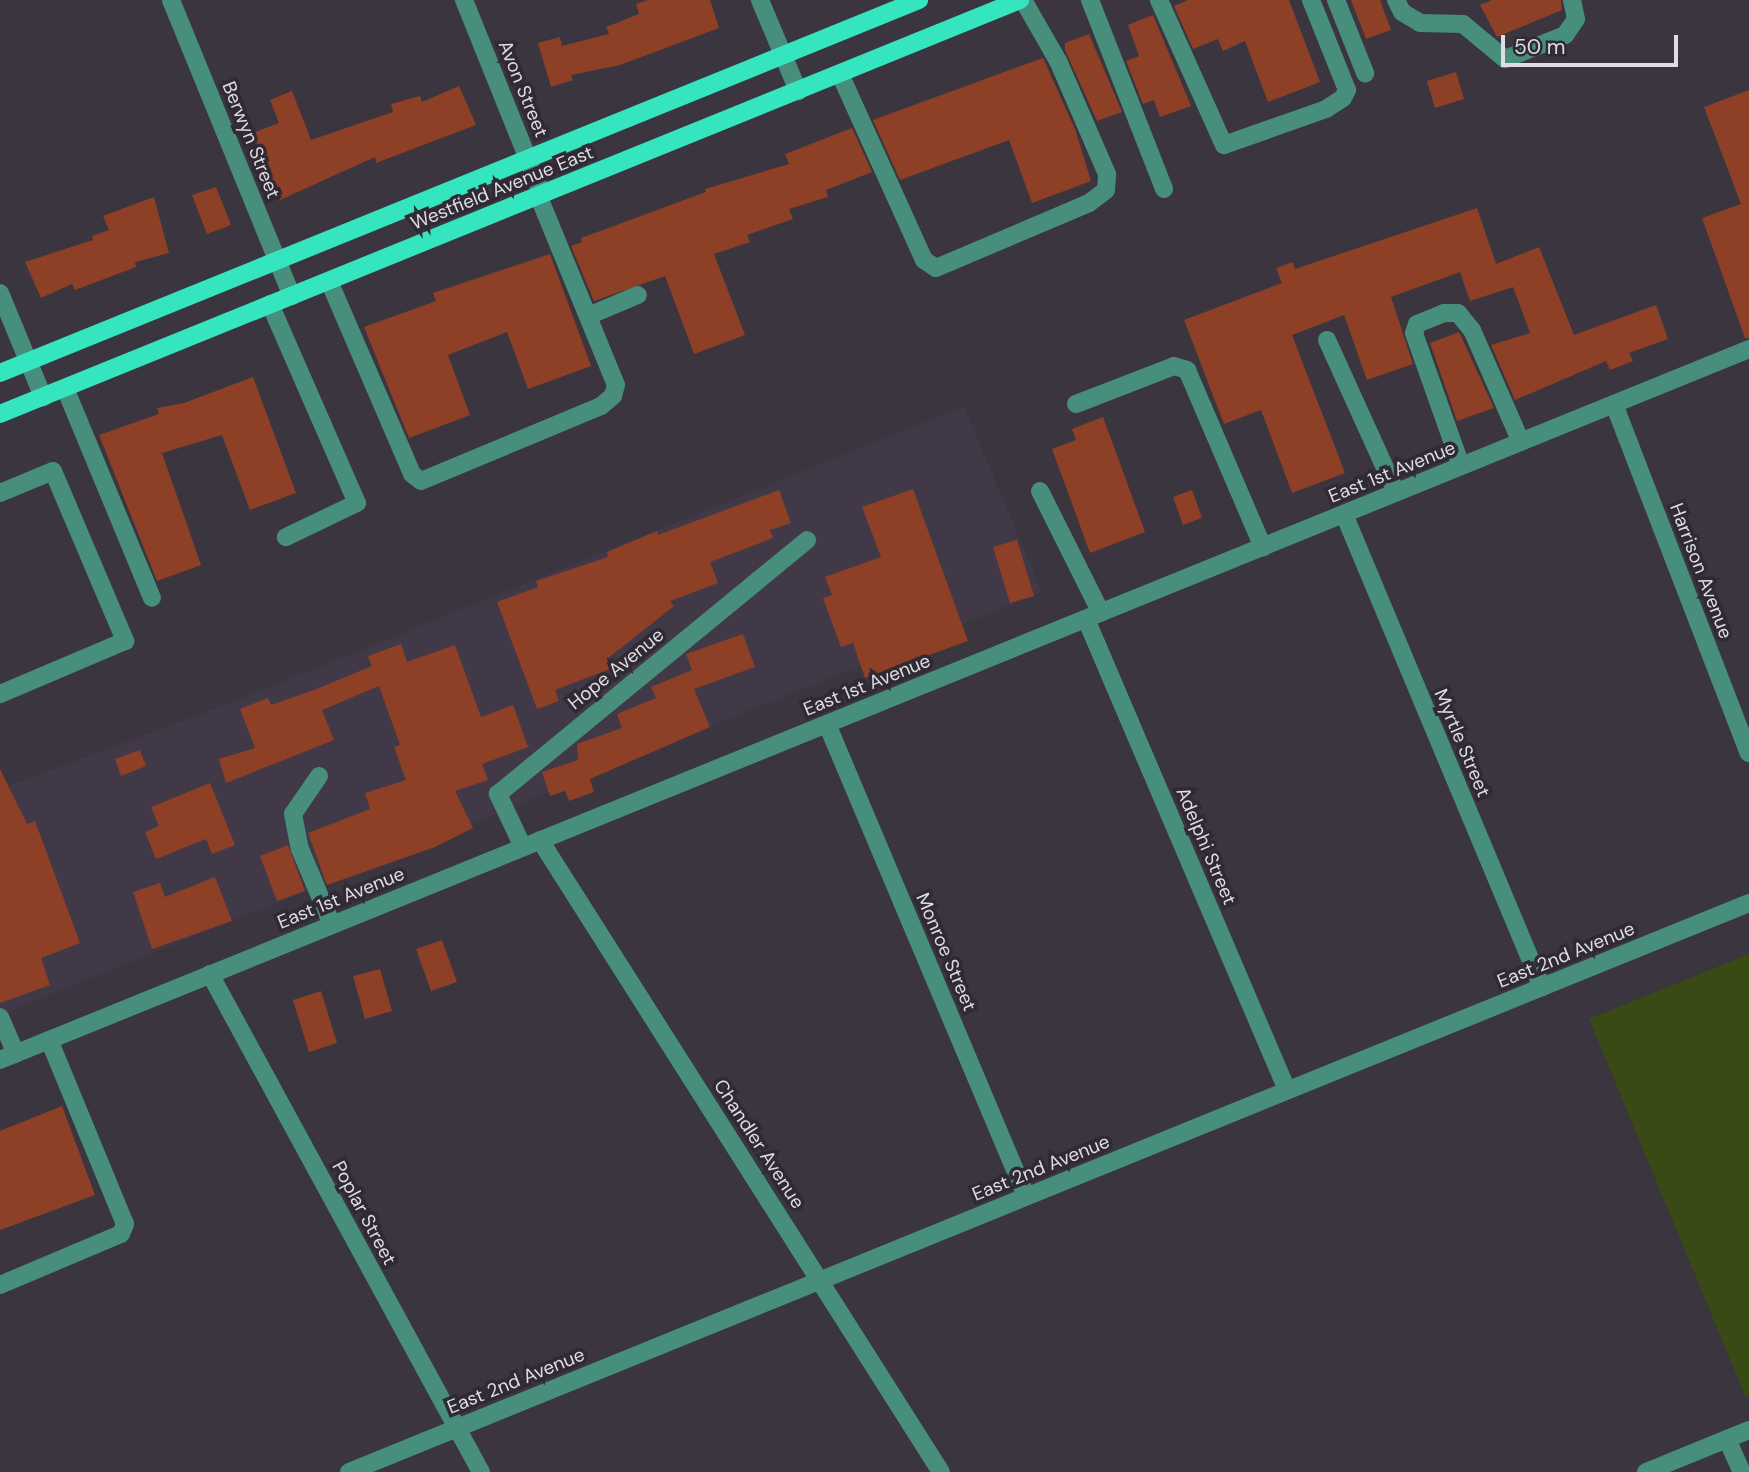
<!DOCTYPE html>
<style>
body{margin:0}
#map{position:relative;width:1749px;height:1472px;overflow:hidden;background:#3a353e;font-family:"DM Sans",sans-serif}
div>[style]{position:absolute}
.built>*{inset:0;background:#413848}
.green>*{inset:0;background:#394a15}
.building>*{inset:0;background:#8e4026}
.minor>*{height:18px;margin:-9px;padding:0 9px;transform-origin:9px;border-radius:9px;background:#488e7c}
.major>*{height:18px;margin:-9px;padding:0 9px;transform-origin:9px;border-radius:9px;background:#35e5bf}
span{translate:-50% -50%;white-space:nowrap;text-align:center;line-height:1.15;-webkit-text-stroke:7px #302a34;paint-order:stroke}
.street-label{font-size:19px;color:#dfdce2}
.scale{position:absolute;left:1501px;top:35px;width:177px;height:32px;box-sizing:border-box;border:4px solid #dfdce2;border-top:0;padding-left:9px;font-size:21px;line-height:24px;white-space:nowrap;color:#dfdce2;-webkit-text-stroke:5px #302a34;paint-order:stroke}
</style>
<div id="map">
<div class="built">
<div style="clip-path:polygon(964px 406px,1042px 592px,0 1015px,0 789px,225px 705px)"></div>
</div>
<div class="green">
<div style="clip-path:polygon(1749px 954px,1749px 1396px,1746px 1398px,1589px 1019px)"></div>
</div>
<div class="building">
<div style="clip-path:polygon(648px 0,710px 0,719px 28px,620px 65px,571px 75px,573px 80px,551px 87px,538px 43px,560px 37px,562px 46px,609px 34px,606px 27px,639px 14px,636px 4px)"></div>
<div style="clip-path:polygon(1188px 0,1289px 0,1320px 82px,1268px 102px,1245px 41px,1223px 51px,1218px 39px,1193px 49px,1174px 6px)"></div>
<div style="clip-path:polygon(1351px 0,1380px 0,1391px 30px,1366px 39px)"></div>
<div style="clip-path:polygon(1492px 0,1561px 0,1562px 10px,1497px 37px,1480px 5px)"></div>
<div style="clip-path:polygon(1153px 15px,1191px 106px,1160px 117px,1154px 100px,1143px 104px,1126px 61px,1139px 56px,1128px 25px)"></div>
<div style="clip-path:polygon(1089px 34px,1122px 112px,1097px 121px,1065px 50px,1065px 43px)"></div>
<div style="clip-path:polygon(1043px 58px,1075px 129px,1091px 181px,1032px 203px,1009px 140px,900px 180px,873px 120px)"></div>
<div style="clip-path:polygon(1456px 72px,1464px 99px,1435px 108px,1427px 81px)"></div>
<div style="clip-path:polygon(459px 86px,476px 125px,376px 163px,375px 157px,280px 200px,253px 133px,279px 123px,270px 100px,292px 91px,311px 140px,393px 112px,391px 104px,420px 96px,422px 102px)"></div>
<div style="clip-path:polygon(1749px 90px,1749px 338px,1745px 338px,1702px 218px,1741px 204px,1704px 107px)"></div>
<div style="clip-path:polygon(852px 128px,872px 172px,826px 190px,828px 197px,789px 209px,793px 219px,747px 235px,750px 242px,714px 254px,745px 335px,694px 354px,665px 276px,594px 301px,571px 246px,582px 242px,581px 238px,706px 192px,705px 189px,789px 164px,785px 154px)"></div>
<div style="clip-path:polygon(216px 187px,231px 225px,207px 234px,192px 195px)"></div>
<div style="clip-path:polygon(154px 197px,169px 253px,135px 262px,136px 267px,75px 290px,72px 284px,41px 298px,25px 262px,93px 240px,92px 236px,109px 230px,103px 216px)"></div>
<div style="clip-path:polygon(1477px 208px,1496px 264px,1539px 247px,1574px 335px,1656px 305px,1668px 339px,1629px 353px,1633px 361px,1610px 370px,1606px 361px,1515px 400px,1491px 345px,1530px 333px,1513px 287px,1470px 301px,1460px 272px,1391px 297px,1413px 364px,1367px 380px,1344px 315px,1292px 335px,1345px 473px,1292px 493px,1261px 410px,1224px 424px,1184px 320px,1282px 283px,1276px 268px,1293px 262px,1295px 269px)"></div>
<div style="clip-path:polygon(550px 254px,591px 366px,528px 389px,507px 332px,448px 355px,470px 415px,409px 438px,364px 327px,436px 301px,433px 293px)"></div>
<div style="clip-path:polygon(1459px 332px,1494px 408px,1457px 421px,1430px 343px)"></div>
<div style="clip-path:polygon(253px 377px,296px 493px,250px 510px,222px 435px,162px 453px,201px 565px,157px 581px,99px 435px,159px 414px,157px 408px,184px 403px)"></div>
<div style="clip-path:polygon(1103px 417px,1145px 532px,1090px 553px,1052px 449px,1076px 440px,1072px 429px)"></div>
<div style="clip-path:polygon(913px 489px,968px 641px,865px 678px,853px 643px,841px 647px,823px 598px,832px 595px,825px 577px,881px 557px,862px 507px)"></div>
<div style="clip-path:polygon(779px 490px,791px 523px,770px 530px,773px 538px,710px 562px,718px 583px,670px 601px,674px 606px,607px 659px,610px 669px,555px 690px,559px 701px,537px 709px,497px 602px,538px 587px,536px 581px,608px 557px,607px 552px,657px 531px,658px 535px)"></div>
<div style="clip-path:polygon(1192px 490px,1202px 518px,1183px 525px,1173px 497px)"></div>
<div style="clip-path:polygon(1017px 540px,1034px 596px,1010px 603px,993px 547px)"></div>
<div style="clip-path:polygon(743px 634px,755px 667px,694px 689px,710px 727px,590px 779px,594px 792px,569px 801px,565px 791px,550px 796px,542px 772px,578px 760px,577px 744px,622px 728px,617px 714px,656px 698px,651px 687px,692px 670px,686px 654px)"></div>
<div style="clip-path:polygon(401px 644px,407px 662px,455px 645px,481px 717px,513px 705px,528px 747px,482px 764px,488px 780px,455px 791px,473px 828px,435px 847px,327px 885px,308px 833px,370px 809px,365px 793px,406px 780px,394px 747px,400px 745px,379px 686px,322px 710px,334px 740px,226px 783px,219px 759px,255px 748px,240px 709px,268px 698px,271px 705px,314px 690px,372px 666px,368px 656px)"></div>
<div style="clip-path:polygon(140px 750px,146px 766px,121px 776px,115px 759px)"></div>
<div style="clip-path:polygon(0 769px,27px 824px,35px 821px,80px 943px,41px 958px,50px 985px,0 1003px)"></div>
<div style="clip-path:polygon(210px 783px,235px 845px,212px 854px,206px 839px,156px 859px,145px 832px,159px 826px,151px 807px)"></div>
<div style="clip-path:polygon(288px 845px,305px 891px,277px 901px,260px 856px)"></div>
<div style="clip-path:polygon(215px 877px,232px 921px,152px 949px,133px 892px,160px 883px,165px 897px)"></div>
<div style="clip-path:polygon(442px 940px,457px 982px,431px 991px,416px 949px)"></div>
<div style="clip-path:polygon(380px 969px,392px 1011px,365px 1019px,353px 976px)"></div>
<div style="clip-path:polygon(321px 991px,337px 1043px,309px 1052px,293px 1000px)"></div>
<div style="clip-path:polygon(62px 1106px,95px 1195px,0 1230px,0 1131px)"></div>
</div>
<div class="minor">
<div style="left:171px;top:0;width:320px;rotate:67.8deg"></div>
<div style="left:464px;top:0;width:209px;rotate:68.1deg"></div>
<div style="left:760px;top:0;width:99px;rotate:67.3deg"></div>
<div style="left:1090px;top:0;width:203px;rotate:68.6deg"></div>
<div style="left:1159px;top:0;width:159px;rotate:65.9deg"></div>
<div style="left:1224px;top:145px;width:108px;rotate:-19.4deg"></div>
<div style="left:1326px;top:109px;width:20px;rotate:-33deg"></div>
<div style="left:1343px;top:98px;width:9px;rotate:-63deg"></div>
<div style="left:1347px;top:90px;width:97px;rotate:-111.8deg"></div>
<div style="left:1336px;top:0;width:79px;rotate:68.3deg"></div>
<div style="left:1396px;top:0;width:13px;rotate:63deg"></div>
<div style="left:1402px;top:12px;width:21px;rotate:31deg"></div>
<div style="left:1420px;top:23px;width:43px;rotate:1.3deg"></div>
<div style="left:1463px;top:24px;width:55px;rotate:39.8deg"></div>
<div style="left:1505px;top:59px;width:65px;rotate:-21.8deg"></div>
<div style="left:1565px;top:35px;width:19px;rotate:-55deg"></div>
<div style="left:1576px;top:19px;width:19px;rotate:-102deg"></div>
<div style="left:840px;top:74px;width:204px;rotate:65.7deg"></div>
<div style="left:924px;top:260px;width:14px;rotate:34deg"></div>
<div style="left:936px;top:268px;width:166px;rotate:-23deg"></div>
<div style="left:1089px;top:203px;width:21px;rotate:-37deg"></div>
<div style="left:1106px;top:190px;width:16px;rotate:-86deg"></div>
<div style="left:1107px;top:174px;width:123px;rotate:-113.4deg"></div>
<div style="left:1058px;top:61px;width:70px;rotate:-119.8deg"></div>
<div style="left:329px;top:281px;width:210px;rotate:66.7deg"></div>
<div style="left:412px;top:474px;width:11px;rotate:38deg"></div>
<div style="left:421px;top:481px;width:195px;rotate:-22.6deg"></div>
<div style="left:601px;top:406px;width:16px;rotate:-40deg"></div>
<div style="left:613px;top:396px;width:11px;rotate:-75deg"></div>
<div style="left:616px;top:385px;width:205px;rotate:-112.3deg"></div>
<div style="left:0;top:293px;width:113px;rotate:67.5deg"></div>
<div style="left:270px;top:304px;width:217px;rotate:66.4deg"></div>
<div style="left:357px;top:503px;width:79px;rotate:154.4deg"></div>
<div style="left:588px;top:316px;width:54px;rotate:-22.8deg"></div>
<div style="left:1327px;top:340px;width:167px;rotate:65.6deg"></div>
<div style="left:65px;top:388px;width:227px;rotate:67.5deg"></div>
<div style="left:1076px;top:404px;width:105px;rotate:-21.2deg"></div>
<div style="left:1174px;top:366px;width:14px;rotate:17deg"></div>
<div style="left:1187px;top:370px;width:193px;rotate:66.8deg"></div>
<div style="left:1614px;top:404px;width:374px;rotate:68.9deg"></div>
<div style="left:1461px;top:466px;width:141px;rotate:-109.5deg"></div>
<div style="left:1414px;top:333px;width:9px;rotate:-72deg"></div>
<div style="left:1417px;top:324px;width:29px;rotate:-22deg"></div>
<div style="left:1444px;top:313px;width:14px"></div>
<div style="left:1458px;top:313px;width:22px;rotate:51deg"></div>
<div style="left:1472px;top:330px;width:122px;rotate:66.4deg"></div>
<div style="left:1040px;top:491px;width:136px;rotate:63.4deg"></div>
<div style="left:0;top:493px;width:57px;rotate:-22.5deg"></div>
<div style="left:53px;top:471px;width:185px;rotate:67deg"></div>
<div style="left:125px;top:641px;width:136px;rotate:157deg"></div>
<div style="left:1344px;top:514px;width:513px;rotate:67.29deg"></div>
<div style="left:1086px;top:619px;width:512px;rotate:66.89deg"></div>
<div style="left:827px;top:724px;width:512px;rotate:67.14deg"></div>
<div style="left:319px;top:776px;width:46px;rotate:124.4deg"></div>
<div style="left:293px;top:814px;width:36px;rotate:79deg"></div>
<div style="left:300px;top:849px;width:82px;rotate:67.2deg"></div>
<div style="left:540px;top:840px;width:748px;rotate:57.61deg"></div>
<div style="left:523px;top:847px;width:59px;rotate:-115.3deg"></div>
<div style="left:498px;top:794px;width:400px;rotate:-39.4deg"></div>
<div style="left:210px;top:974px;width:567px;rotate:61.45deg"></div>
<div style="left:0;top:1017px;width:40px;rotate:66.6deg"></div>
<div style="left:0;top:1060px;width:1888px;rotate:-22.12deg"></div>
<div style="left:0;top:1285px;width:131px;rotate:-22.9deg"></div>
<div style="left:121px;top:1234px;width:11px;rotate:-68deg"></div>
<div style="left:125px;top:1224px;width:199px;rotate:-112.4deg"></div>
<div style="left:1727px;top:1439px;width:36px;rotate:66deg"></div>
<div style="left:349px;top:1472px;width:1511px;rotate:-22.12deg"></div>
<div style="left:1646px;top:1472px;width:111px;rotate:-22.2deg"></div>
</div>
<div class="major">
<div style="left:0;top:373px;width:992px;rotate:-22.09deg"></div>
<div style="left:0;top:414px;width:1101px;rotate:-22.09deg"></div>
</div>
<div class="street-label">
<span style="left:523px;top:89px;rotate:68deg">Avon Street</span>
<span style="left:251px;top:140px;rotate:68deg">Berwyn Street</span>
<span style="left:502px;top:188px;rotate:-22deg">Westfield Avenue East</span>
<span style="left:1392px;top:472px;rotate:-22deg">East 1st Avenue</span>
<span style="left:1701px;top:571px;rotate:69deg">Harrison Avenue</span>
<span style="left:616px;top:669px;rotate:-39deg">Hope Avenue</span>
<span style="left:867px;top:685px;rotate:-22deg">East 1st Avenue</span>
<span style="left:1462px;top:743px;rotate:67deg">Myrtle Street</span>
<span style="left:1206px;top:846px;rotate:67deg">Adelphi Street</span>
<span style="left:341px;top:898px;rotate:-22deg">East 1st Avenue</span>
<span style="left:946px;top:952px;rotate:67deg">Monroe Street</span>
<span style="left:1566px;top:955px;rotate:-22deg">East 2nd Avenue</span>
<span style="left:759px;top:1144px;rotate:57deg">Chandler Avenue</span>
<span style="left:1041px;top:1168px;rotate:-22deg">East 2nd Avenue</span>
<span style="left:364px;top:1213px;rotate:62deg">Poplar Street</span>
<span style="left:516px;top:1381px;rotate:-22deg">East 2nd Avenue</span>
</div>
<div class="scale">50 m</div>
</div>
